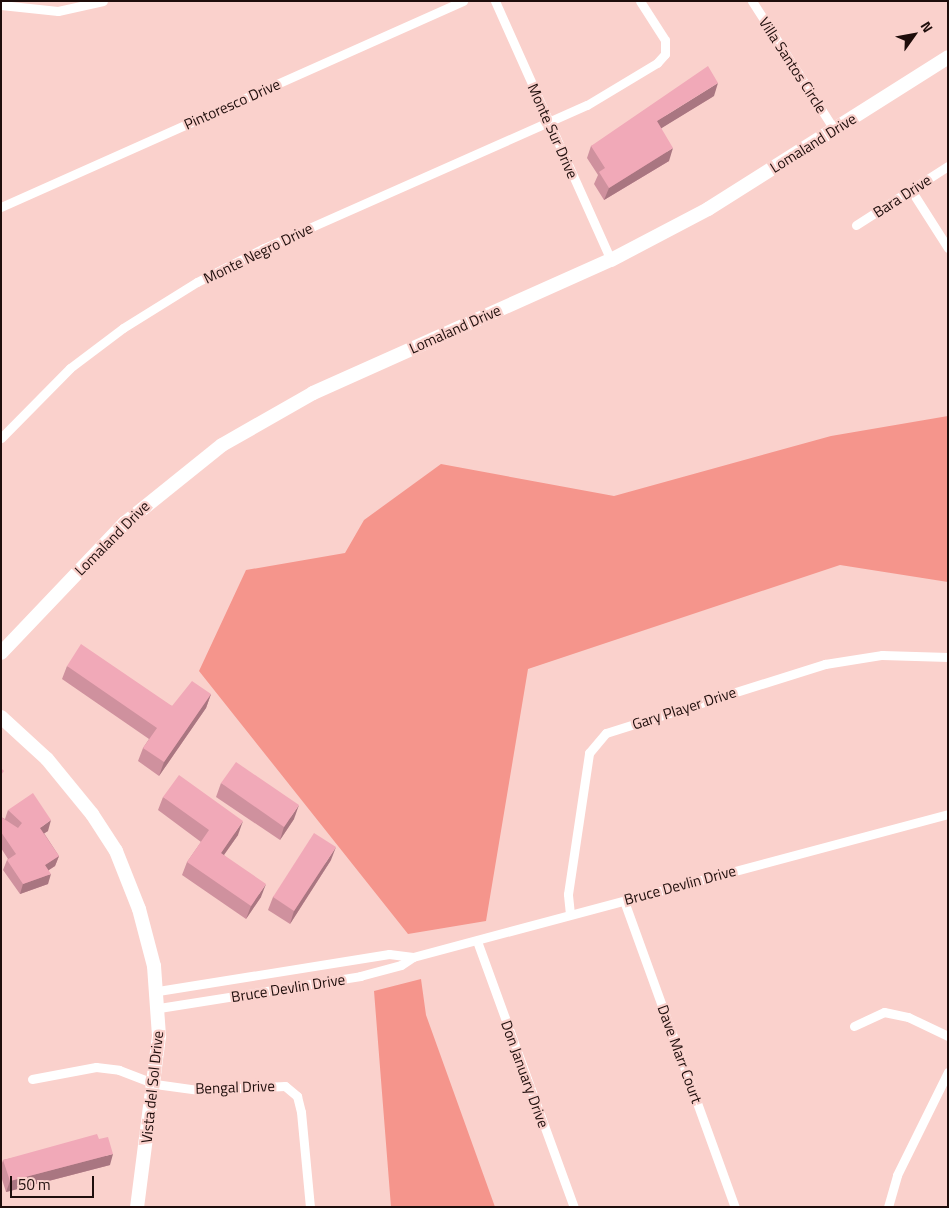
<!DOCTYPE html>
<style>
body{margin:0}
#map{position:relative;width:949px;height:1208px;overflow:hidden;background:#fad1cc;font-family:"Titillium Web",sans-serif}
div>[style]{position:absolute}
.green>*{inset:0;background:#f5958c}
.street>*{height:9px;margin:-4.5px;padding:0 4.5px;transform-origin:4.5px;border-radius:4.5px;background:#fff}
.secondary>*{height:14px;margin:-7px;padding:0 7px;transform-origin:7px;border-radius:7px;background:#fff}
.wall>*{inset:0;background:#cf919e}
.shaded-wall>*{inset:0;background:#a97681}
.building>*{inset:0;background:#f1a9b8}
span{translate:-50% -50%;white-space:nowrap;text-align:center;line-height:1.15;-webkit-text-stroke:4.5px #fad1cc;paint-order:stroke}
.street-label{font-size:15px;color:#1e0d0b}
.frame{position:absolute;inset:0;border:2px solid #1e0d0b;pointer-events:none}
.north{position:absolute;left:889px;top:10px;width:50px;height:50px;-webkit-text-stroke:4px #fad1cc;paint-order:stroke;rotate:58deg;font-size:14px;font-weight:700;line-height:20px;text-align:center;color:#1e0d0b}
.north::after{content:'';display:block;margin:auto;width:18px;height:22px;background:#1e0d0b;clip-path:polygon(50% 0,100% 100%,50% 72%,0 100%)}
.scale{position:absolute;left:10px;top:1176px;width:84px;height:22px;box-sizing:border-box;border:2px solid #1e0d0b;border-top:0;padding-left:6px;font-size:15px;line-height:18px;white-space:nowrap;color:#1e0d0b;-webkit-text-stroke:4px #fad1cc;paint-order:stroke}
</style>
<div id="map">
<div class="green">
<div style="clip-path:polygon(948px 416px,948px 582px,840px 565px,528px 669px,486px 921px,408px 934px,199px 671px,246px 570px,345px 553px,364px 520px,441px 464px,614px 496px,831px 436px)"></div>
<div style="clip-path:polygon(421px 979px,426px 1015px,495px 1207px,391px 1207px,374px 991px)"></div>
</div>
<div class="street">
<div style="left:495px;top:1px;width:284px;rotate:65.9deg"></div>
<div style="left:752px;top:1px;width:152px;rotate:57.4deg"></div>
<div style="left:1px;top:5px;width:57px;rotate:6deg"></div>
<div style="left:58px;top:11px;width:46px;rotate:-12.5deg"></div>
<div style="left:911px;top:190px;width:69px;rotate:57.5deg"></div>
<div style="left:1px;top:207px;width:506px;rotate:-24.03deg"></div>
<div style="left:856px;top:225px;width:109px;rotate:-32.7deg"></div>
<div style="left:1px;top:438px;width:98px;rotate:-45.4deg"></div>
<div style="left:70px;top:368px;width:66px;rotate:-37deg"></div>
<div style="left:123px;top:328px;width:87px;rotate:-31.9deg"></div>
<div style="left:197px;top:282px;width:75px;rotate:-26.9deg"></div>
<div style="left:264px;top:248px;width:353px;rotate:-23.9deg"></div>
<div style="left:587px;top:105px;width:82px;rotate:-31deg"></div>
<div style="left:657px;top:63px;width:12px;rotate:-48deg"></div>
<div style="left:665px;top:54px;width:14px;rotate:-90deg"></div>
<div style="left:665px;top:40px;width:46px;rotate:-122.7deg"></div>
<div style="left:624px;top:901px;width:326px;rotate:70.1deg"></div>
<div style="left:570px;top:914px;width:20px;rotate:-96deg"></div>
<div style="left:568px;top:894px;width:143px;rotate:-81.5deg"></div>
<div style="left:589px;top:753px;width:26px;rotate:-50deg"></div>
<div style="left:606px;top:733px;width:230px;rotate:-17.5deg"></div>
<div style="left:825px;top:664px;width:58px;rotate:-9deg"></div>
<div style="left:882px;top:655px;width:66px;rotate:1.7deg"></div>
<div style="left:477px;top:941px;width:283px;rotate:70deg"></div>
<div style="left:158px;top:991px;width:234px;rotate:-9.1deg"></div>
<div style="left:389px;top:954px;width:24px;rotate:7deg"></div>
<div style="left:413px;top:957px;width:554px;rotate:-14.96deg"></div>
<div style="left:159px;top:1008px;width:204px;rotate:-9deg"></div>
<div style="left:360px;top:976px;width:42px;rotate:-15deg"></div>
<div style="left:401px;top:965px;width:14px;rotate:-34deg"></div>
<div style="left:854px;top:1026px;width:33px;rotate:-25deg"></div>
<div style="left:884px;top:1012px;width:25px;rotate:12deg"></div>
<div style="left:908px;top:1017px;width:44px;rotate:25.4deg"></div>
<div style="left:32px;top:1079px;width:65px;rotate:-10.6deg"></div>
<div style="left:96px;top:1067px;width:23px;rotate:7deg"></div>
<div style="left:119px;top:1070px;width:39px;rotate:21deg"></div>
<div style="left:155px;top:1084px;width:43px;rotate:7.9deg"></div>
<div style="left:198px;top:1090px;width:87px;rotate:-2.6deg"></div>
<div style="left:285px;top:1086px;width:16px;rotate:40deg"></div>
<div style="left:297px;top:1096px;width:16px;rotate:76deg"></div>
<div style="left:301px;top:1112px;width:95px;rotate:84.6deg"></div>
<div style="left:888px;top:1207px;width:33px;rotate:-74deg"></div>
<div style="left:897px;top:1175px;width:115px;rotate:-63.7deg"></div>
</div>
<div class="secondary">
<div style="left:1px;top:653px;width:180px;rotate:-46.4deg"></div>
<div style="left:125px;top:523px;width:124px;rotate:-38.8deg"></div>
<div style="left:222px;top:445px;width:105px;rotate:-29.7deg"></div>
<div style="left:313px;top:393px;width:326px;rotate:-24.1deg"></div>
<div style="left:611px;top:260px;width:110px;rotate:-27.7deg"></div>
<div style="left:708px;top:209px;width:284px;rotate:-32.3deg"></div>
<div style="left:1px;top:717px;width:62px;rotate:42.4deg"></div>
<div style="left:47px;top:759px;width:71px;rotate:50.7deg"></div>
<div style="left:92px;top:814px;width:44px;rotate:57deg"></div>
<div style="left:116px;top:851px;width:62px;rotate:68.4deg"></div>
<div style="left:139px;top:909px;width:59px;rotate:75.3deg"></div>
<div style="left:154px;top:966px;width:70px;rotate:85.9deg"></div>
<div style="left:159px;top:1036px;width:172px;rotate:97.3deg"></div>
</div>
<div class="wall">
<div style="clip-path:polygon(714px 96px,661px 128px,669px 161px,604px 200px,594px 184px,598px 175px,587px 158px,591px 146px)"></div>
<div style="clip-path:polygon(67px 666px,172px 706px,211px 694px,206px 708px,159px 776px,138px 761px,143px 748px,149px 739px,62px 679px)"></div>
<div style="clip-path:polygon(221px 783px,294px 819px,280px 840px,216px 797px)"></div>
<div style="clip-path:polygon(163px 797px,238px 835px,224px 855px,261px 897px,246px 919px,182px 875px,187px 862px,201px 842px,158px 810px)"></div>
<div style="clip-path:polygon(8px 810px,48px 831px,44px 833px,59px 856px,55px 866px,49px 870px,48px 884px,20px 894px,3px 870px,7px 860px,8px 859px,1px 848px,1px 817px,5px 819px)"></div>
<div style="clip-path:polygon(331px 860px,290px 924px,268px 910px,273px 897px)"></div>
<div style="clip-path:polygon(99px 1139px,110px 1165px,6px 1192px,1px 1176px,1px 1166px,3px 1160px)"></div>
</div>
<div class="shaded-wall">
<div style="clip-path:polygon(718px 83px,714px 96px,652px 134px,657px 121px)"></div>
<div style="clip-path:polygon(673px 148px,669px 161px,604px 200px,609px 188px)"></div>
<div style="clip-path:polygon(211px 694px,206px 708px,159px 776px,164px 762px)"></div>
<div style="clip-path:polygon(299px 805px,294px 819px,280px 840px,284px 827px)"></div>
<div style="clip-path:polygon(51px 820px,48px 831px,37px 838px,40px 828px)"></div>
<div style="clip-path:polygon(243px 821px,238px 835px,216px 866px,221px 853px)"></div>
<div style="clip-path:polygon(336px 847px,331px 860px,290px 924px,294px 911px)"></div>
<div style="clip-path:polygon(59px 856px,55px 866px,41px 875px,45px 865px)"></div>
<div style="clip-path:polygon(51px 874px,48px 884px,20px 894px,23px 884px)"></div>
<div style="clip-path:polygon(266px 884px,261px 897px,246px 919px,251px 906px)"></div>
<div style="clip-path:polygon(113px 1154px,110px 1165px,6px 1192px,10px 1181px)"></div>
</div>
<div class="building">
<div style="clip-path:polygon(708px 66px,718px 83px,657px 121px,673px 148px,609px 188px,599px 172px,605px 168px,591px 146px)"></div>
<div style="clip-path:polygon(81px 644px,172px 706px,192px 681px,211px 694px,164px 762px,143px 748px,157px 728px,67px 666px)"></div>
<div style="clip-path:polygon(236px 762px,299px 805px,284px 827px,221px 783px)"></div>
<div style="clip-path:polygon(1px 768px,4px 771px,1px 775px)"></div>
<div style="clip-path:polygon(179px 775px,243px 821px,221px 853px,266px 884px,251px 906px,187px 862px,209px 830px,163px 797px)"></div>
<div style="clip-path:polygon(33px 793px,51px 820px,40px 828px,59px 856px,45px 865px,51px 874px,23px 884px,7px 860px,16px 854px,1px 832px,1px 817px,18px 828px,22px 823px,8px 810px)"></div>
<div style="clip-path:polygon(314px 833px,336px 847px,294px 911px,273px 897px)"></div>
<div style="clip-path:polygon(97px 1134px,99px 1139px,108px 1137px,113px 1154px,10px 1181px,3px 1160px)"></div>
</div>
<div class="street-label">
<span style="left:793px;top:65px;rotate:57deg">Villa Santos Circle</span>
<span style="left:232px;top:104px;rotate:-24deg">Pintoresco Drive</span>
<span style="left:553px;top:131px;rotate:66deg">Monte Sur Drive</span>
<span style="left:813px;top:143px;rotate:-32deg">Lomaland Drive</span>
<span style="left:902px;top:196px;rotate:-33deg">Bara Drive</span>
<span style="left:258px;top:253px;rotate:-26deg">Monte Negro Drive</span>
<span style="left:455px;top:329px;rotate:-24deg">Lomaland Drive</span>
<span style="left:112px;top:538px;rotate:-45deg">Lomaland Drive</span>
<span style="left:684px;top:708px;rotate:-18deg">Gary Player Drive</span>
<span style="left:680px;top:885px;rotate:-15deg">Bruce Devlin Drive</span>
<span style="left:288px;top:988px;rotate:-9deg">Bruce Devlin Drive</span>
<span style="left:680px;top:1054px;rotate:70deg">Dave Marr Court</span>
<span style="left:525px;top:1074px;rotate:70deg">Don January Drive</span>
<span style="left:152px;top:1087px;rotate:-84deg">Vista del Sol Drive</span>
<span style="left:235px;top:1087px;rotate:-2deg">Bengal Drive</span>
</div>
<div class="frame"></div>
<div class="north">N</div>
<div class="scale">50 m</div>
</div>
